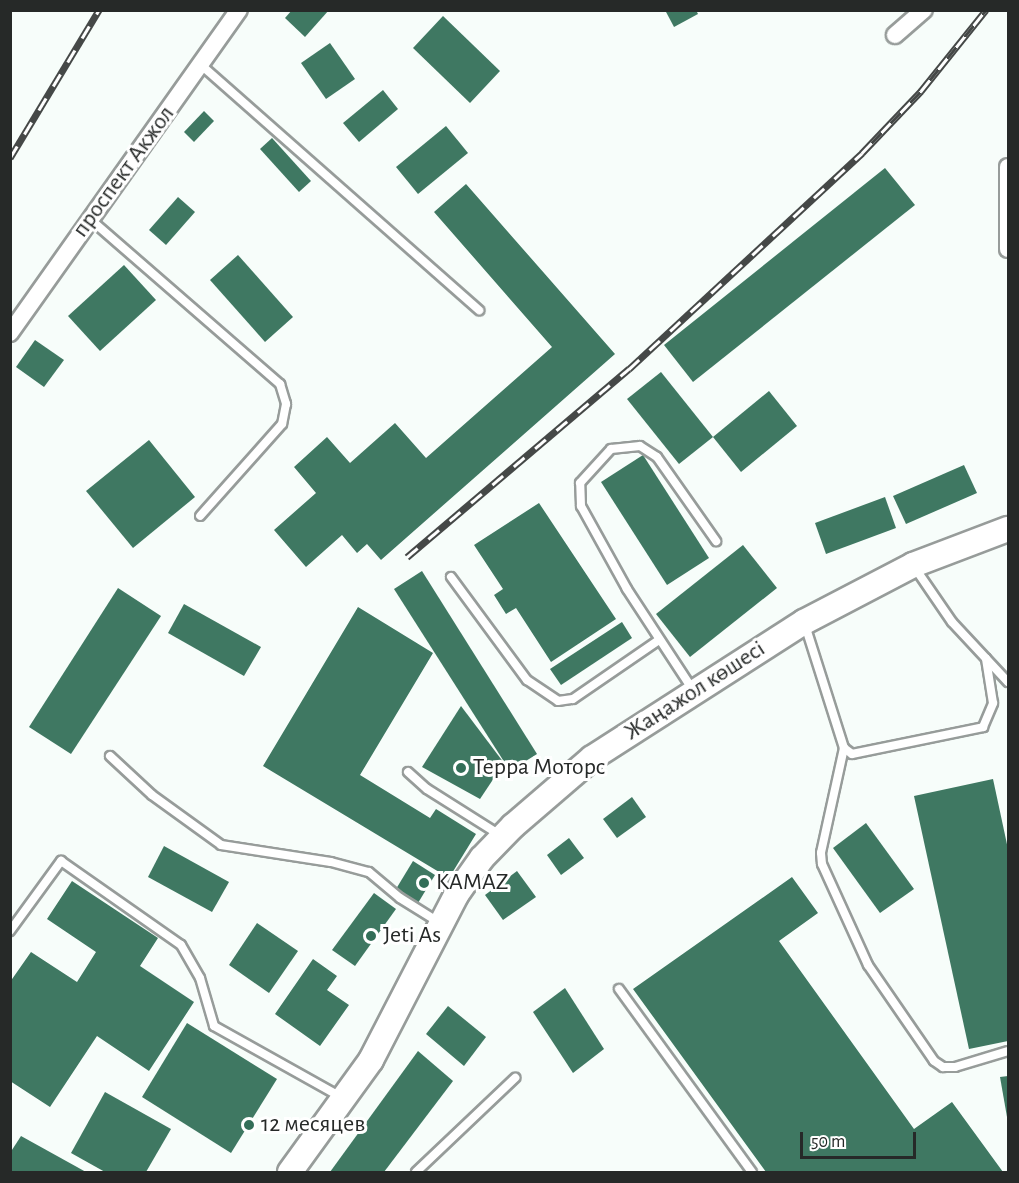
<!DOCTYPE html>
<meta charset="utf-8">
<style>
body{margin:0}
#map{position:relative;width:1019px;height:1183px;overflow:hidden;background:#f7fdfa;font-family:"Alegreya Sans",sans-serif}
div>[style]{position:absolute}
.building>*{inset:0;background:#3f7862}
.roads{filter:drop-shadow(2px 0 #979c9a) drop-shadow(-2px 0 #979c9a) drop-shadow(0 2px #979c9a) drop-shadow(0 -2px #979c9a)}
.lane>*{height:8px;margin:-4px;padding:0 4px;transform-origin:4px;border-radius:4px;background:#fff}
.street>*{height:16px;margin:-8px;padding:0 8px;transform-origin:8px;border-radius:8px;background:#fff}
.secondary>*{height:24px;margin:-12px;padding:0 12px;transform-origin:12px;border-radius:12px;background:#fff}
.rail>*{height:7px;margin-top:-3.5px;transform-origin:0;background:repeating-linear-gradient(90deg,#fff 0 14px,#454847 0 28px);box-sizing:border-box;border-block:2px solid #454847}
.dots>*{width:16px;height:16px;translate:-50% -50%;box-sizing:border-box;border:3px solid #fff;border-radius:50%}
span{translate:-50% -50%;white-space:nowrap;text-align:center;line-height:1.15;-webkit-text-stroke:6px #fff;paint-order:stroke}
.street-label{font-size:24px;color:#262928}
.poi-label{font-size:24px;color:#262928}
.left{translate:0 -50%;text-align:left}
.frame{position:absolute;inset:0;border:12px solid #262928;pointer-events:none}
.scale{position:absolute;left:800px;top:1132px;width:116px;height:27px;box-sizing:border-box;border:3px solid #262928;border-top:0;padding-left:8px;font-size:18px;line-height:21px;white-space:nowrap;color:#262928;-webkit-text-stroke:4px #fff;paint-order:stroke}
</style>
<div id="map">
<div class="building">
<div style="clip-path:polygon(292px 10px,329px 10px,305px 37px,285px 18px)"></div>
<div style="clip-path:polygon(665px 10px,696px 10px,698px 14px,674px 27px)"></div>
<div style="clip-path:polygon(443px 16px,500px 71px,470px 103px,413px 48px)"></div>
<div style="clip-path:polygon(330px 43px,355px 79px,326px 99px,301px 63px)"></div>
<div style="clip-path:polygon(383px 90px,398px 109px,359px 142px,343px 123px)"></div>
<div style="clip-path:polygon(204px 111px,214px 121px,194px 142px,184px 132px)"></div>
<div style="clip-path:polygon(446px 126px,468px 153px,418px 194px,396px 167px)"></div>
<div style="clip-path:polygon(272px 138px,311px 181px,299px 192px,260px 149px)"></div>
<div style="clip-path:polygon(885px 168px,915px 205px,693px 382px,664px 345px)"></div>
<div style="clip-path:polygon(466px 184px,615px 354px,381px 560px,367px 544px,357px 553px,342px 535px,306px 567px,274px 530px,316px 493px,294px 467px,327px 437px,350px 463px,395px 423px,426px 458px,552px 347px,434px 212px)"></div>
<div style="clip-path:polygon(178px 197px,195px 212px,166px 245px,149px 230px)"></div>
<div style="clip-path:polygon(238px 255px,293px 317px,265px 342px,210px 280px)"></div>
<div style="clip-path:polygon(124px 265px,156px 300px,100px 351px,68px 316px)"></div>
<div style="clip-path:polygon(35px 340px,64px 360px,44px 387px,16px 367px)"></div>
<div style="clip-path:polygon(661px 372px,713px 437px,679px 464px,627px 399px)"></div>
<div style="clip-path:polygon(769px 391px,797px 426px,741px 472px,713px 437px)"></div>
<div style="clip-path:polygon(149px 440px,195px 497px,133px 548px,86px 491px)"></div>
<div style="clip-path:polygon(643px 455px,709px 558px,667px 585px,601px 482px)"></div>
<div style="clip-path:polygon(964px 465px,977px 493px,906px 524px,893px 496px)"></div>
<div style="clip-path:polygon(885px 497px,896px 528px,826px 554px,815px 523px)"></div>
<div style="clip-path:polygon(539px 503px,616px 619px,551px 662px,516px 608px,506px 614px,494px 595px,503px 589px,474px 545px)"></div>
<div style="clip-path:polygon(743px 545px,777px 588px,690px 657px,656px 614px)"></div>
<div style="clip-path:polygon(422px 571px,537px 754px,510px 771px,394px 589px)"></div>
<div style="clip-path:polygon(118px 588px,161px 616px,71px 754px,29px 727px)"></div>
<div style="clip-path:polygon(184px 604px,261px 647px,244px 676px,168px 633px)"></div>
<div style="clip-path:polygon(358px 607px,433px 653px,360px 775px,430px 818px,436px 809px,476px 834px,449px 878px,263px 766px)"></div>
<div style="clip-path:polygon(622px 622px,632px 638px,561px 685px,550px 669px)"></div>
<div style="clip-path:polygon(461px 706px,504px 763px,480px 799px,422px 767px)"></div>
<div style="clip-path:polygon(993px 779px,1008px 849px,1008px 1041px,969px 1049px,914px 796px)"></div>
<div style="clip-path:polygon(632px 797px,646px 817px,617px 838px,603px 819px)"></div>
<div style="clip-path:polygon(866px 823px,914px 889px,880px 913px,833px 848px)"></div>
<div style="clip-path:polygon(569px 838px,584px 858px,561px 875px,547px 855px)"></div>
<div style="clip-path:polygon(164px 846px,229px 882px,212px 912px,148px 877px)"></div>
<div style="clip-path:polygon(413px 861px,435px 875px,418px 903px,396px 889px)"></div>
<div style="clip-path:polygon(517px 871px,536px 897px,503px 920px,485px 895px)"></div>
<div style="clip-path:polygon(792px 877px,818px 913px,779px 941px,914px 1129px,952px 1102px,1003px 1172px,766px 1172px,633px 989px)"></div>
<div style="clip-path:polygon(72px 881px,158px 938px,140px 966px,194px 1002px,149px 1071px,97px 1036px,50px 1107px,10px 1081px,10px 982px,31px 952px,77px 982px,96px 952px,47px 919px)"></div>
<div style="clip-path:polygon(374px 893px,396px 909px,355px 966px,332px 950px)"></div>
<div style="clip-path:polygon(257px 923px,298px 951px,269px 993px,229px 965px)"></div>
<div style="clip-path:polygon(313px 959px,337px 976px,327px 990px,349px 1005px,320px 1046px,275px 1014px)"></div>
<div style="clip-path:polygon(565px 988px,604px 1049px,573px 1073px,533px 1012px)"></div>
<div style="clip-path:polygon(448px 1006px,486px 1037px,464px 1066px,426px 1034px)"></div>
<div style="clip-path:polygon(187px 1023px,277px 1079px,231px 1153px,142px 1097px)"></div>
<div style="clip-path:polygon(418px 1051px,453px 1081px,384px 1172px,330px 1172px)"></div>
<div style="clip-path:polygon(1008px 1076px,1008px 1117px,1007px 1117px,1000px 1077px)"></div>
<div style="clip-path:polygon(105px 1092px,171px 1129px,146px 1172px,105px 1172px,71px 1153px)"></div>
<div style="clip-path:polygon(21px 1136px,86px 1172px,10px 1172px,10px 1153px)"></div>
</div>
<div class="roads">
<div class="lane">
<div style="left:201px;top:65px;width:371px;rotate:41.4deg"></div>
<div style="left:90px;top:219px;width:252px;rotate:41deg"></div>
<div style="left:280px;top:384px;width:21px;rotate:73deg"></div>
<div style="left:286px;top:404px;width:20px;rotate:101deg"></div>
<div style="left:282px;top:424px;width:123px;rotate:131.7deg"></div>
<div style="left:915px;top:568px;width:65px;rotate:55.6deg"></div>
<div style="left:952px;top:622px;width:82px;rotate:47deg"></div>
<div style="left:451px;top:577px;width:128px;rotate:53.6deg"></div>
<div style="left:527px;top:680px;width:37px;rotate:34deg"></div>
<div style="left:558px;top:701px;width:15px;rotate:-8deg"></div>
<div style="left:573px;top:699px;width:104px;rotate:-34.5deg"></div>
<div style="left:805px;top:625px;width:129px;rotate:72.4deg"></div>
<div style="left:844px;top:748px;width:10px;rotate:37deg"></div>
<div style="left:852px;top:754px;width:134px;rotate:-11.6deg"></div>
<div style="left:983px;top:727px;width:26px;rotate:-67deg"></div>
<div style="left:993px;top:703px;width:45px;rotate:-99deg"></div>
<div style="left:693px;top:690px;width:121px;rotate:-123.2deg"></div>
<div style="left:627px;top:589px;width:95px;rotate:-119deg"></div>
<div style="left:581px;top:506px;width:23px;rotate:-92deg"></div>
<div style="left:580px;top:483px;width:46px;rotate:-47.6deg"></div>
<div style="left:611px;top:449px;width:29px;rotate:-6deg"></div>
<div style="left:640px;top:446px;width:20px;rotate:33deg"></div>
<div style="left:657px;top:457px;width:103px;rotate:54.9deg"></div>
<div style="left:844px;top:748px;width:107px;rotate:102.4deg"></div>
<div style="left:821px;top:853px;width:11px;rotate:85deg"></div>
<div style="left:822px;top:864px;width:111px;rotate:65.5deg"></div>
<div style="left:868px;top:965px;width:116px;rotate:55.5deg"></div>
<div style="left:934px;top:1061px;width:11px;rotate:34deg"></div>
<div style="left:943px;top:1067px;width:12px"></div>
<div style="left:955px;top:1067px;width:55px;rotate:-16.8deg"></div>
<div style="left:110px;top:756px;width:57px;rotate:42.9deg"></div>
<div style="left:152px;top:795px;width:85px;rotate:35.9deg"></div>
<div style="left:221px;top:845px;width:111px;rotate:8.8deg"></div>
<div style="left:331px;top:862px;width:39px;rotate:15deg"></div>
<div style="left:369px;top:872px;width:40px;rotate:40deg"></div>
<div style="left:400px;top:898px;width:47px;rotate:32deg"></div>
<div style="left:408px;top:772px;width:25px;rotate:42deg"></div>
<div style="left:427px;top:789px;width:86px;rotate:32.2deg"></div>
<div style="left:10px;top:931px;width:87px;rotate:-53.9deg"></div>
<div style="left:61px;top:861px;width:146px;rotate:35deg"></div>
<div style="left:181px;top:945px;width:38px;rotate:60deg"></div>
<div style="left:200px;top:978px;width:50px;rotate:73.7deg"></div>
<div style="left:214px;top:1026px;width:148px;rotate:29.2deg"></div>
<div style="left:619px;top:989px;width:226px;rotate:54deg"></div>
<div style="left:416px;top:1172px;width:137px;rotate:-43.5deg"></div>
</div>
<div class="street">
<div style="left:895px;top:35px;width:38px;rotate:-41deg"></div>
<div style="left:1008px;top:167px;width:82px;rotate:90deg"></div>
<div style="left:10px;top:333px;width:396px;rotate:-54.7deg"></div>
</div>
<div class="secondary">
<div style="left:290px;top:1172px;width:138px;rotate:-54.1deg"></div>
<div style="left:371px;top:1060px;width:186px;rotate:-62.7deg"></div>
<div style="left:456px;top:895px;width:45px;rotate:-54.9deg"></div>
<div style="left:482px;top:858px;width:45px;rotate:-45.9deg"></div>
<div style="left:513px;top:826px;width:104px;rotate:-40.7deg"></div>
<div style="left:592px;top:758px;width:252px;rotate:-32.7deg"></div>
<div style="left:804px;top:622px;width:123px;rotate:-27.6deg"></div>
<div style="left:913px;top:565px;width:102px;rotate:-20.8deg"></div>
</div>
</div>
<div class="rail">
<div style="left:10px;top:158px;width:173px;rotate:-59deg"></div>
<div style="left:407px;top:557px;width:291px;rotate:-40.3deg"></div>
<div style="left:629px;top:369px;width:318px;rotate:-42.8deg"></div>
<div style="left:862px;top:153px;width:86px;rotate:-46.4deg"></div>
<div style="left:921px;top:91px;width:104px;rotate:-51.3deg"></div>
</div>
<div class="dots">
<div style="left:461px;top:768px;background:#336e58"></div>
<div style="left:424px;top:883px;background:#336e58"></div>
<div style="left:371px;top:936px;background:#336e58"></div>
<div style="left:249px;top:1125px;background:#336e58"></div>
</div>
<div class="street-label">
<span style="left:124px;top:172px;rotate:-54deg">проспект Акжол</span>
<span style="left:695px;top:691px;rotate:-33deg">Жаңажол көшесі</span>
</div>
<div class="poi-label">
<span class="left" style="left:473px;top:768px">Терра Моторс</span>
<span class="left" style="left:436px;top:883px">KAMAZ</span>
<span class="left" style="left:383px;top:936px">Jeti As</span>
<span class="left" style="left:261px;top:1125px">12 месяцев</span>
</div>
<div class="frame"></div>
<div class="scale">50 m</div>
</div>
